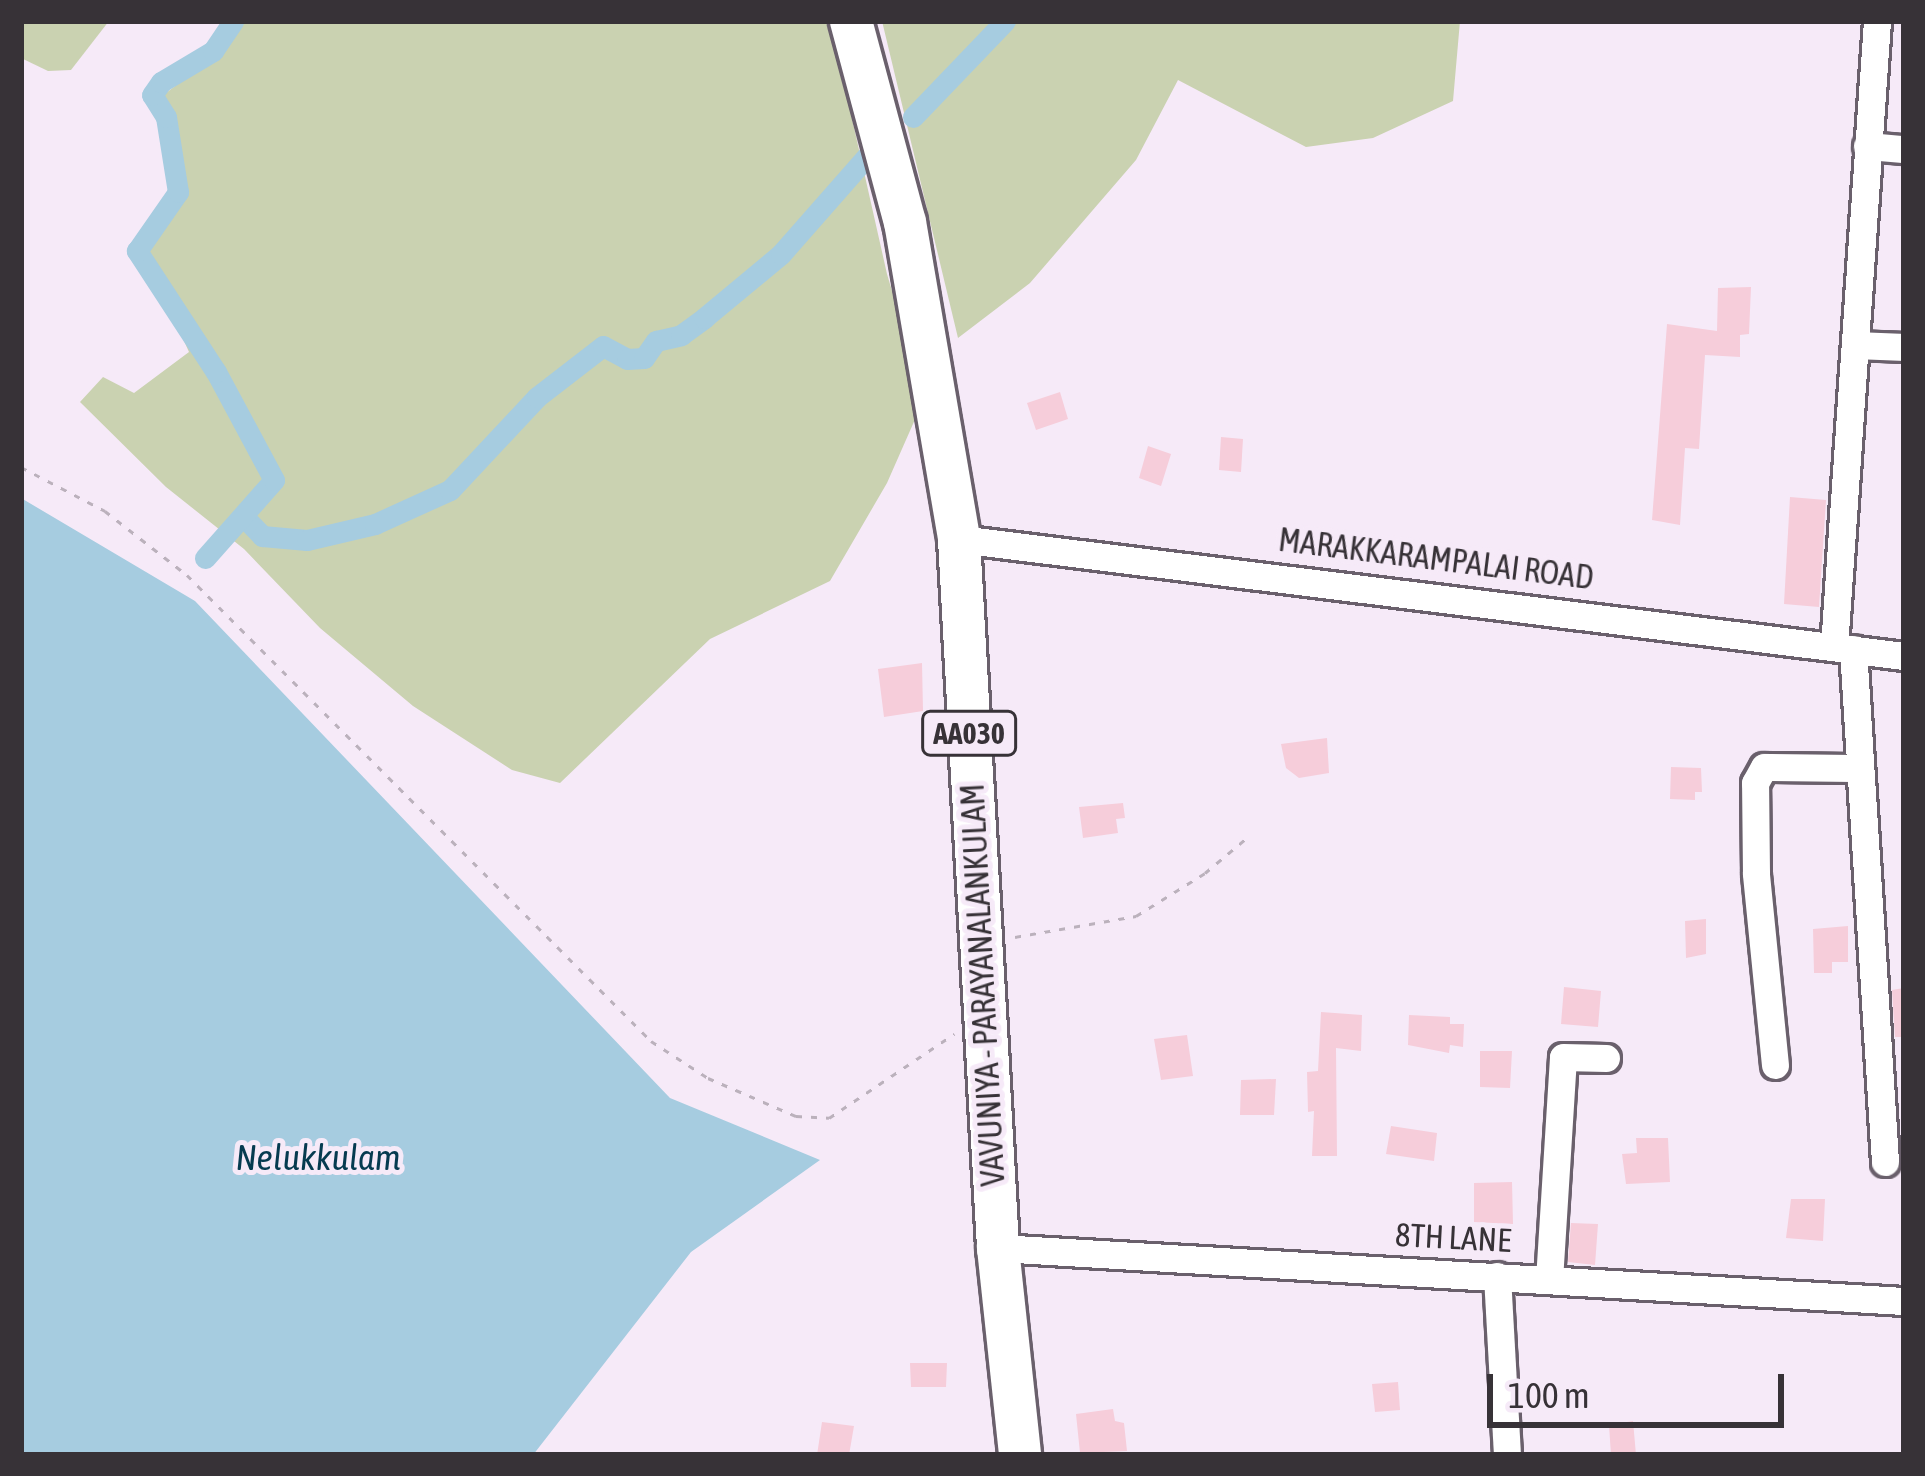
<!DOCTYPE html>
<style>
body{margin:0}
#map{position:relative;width:1925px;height:1476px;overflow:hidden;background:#f6eaf8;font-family:"Asap Condensed",sans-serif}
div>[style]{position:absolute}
.green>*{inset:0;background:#cad2b1}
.water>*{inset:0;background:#a6cce0}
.canal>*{height:21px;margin:-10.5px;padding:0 10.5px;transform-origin:10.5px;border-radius:10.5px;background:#a6cce0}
.building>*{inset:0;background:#f6cdda}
.path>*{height:3px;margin-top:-1.5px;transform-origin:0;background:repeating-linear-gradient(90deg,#bbb1bc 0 6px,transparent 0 15px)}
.roads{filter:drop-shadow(3px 0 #6a606c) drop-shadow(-3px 0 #6a606c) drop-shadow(0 3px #6a606c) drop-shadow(0 -3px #6a606c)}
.minor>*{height:27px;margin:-13.5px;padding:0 13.5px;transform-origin:13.5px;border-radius:13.5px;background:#fff}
.highway>*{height:42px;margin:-21px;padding:0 21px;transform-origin:21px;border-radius:21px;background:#fff}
span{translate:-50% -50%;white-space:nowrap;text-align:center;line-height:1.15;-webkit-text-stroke:10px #f6eaf8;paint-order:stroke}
.shield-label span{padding:3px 9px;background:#f6eaf8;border:3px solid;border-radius:9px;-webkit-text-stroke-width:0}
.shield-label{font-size:30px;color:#373237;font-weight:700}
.street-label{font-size:33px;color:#373237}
.water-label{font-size:36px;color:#063b50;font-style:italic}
.frame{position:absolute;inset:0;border:24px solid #373237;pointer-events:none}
.scale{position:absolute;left:1487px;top:1374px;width:297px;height:54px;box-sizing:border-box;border:6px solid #373237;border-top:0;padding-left:15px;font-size:36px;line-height:42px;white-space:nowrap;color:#373237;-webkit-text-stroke:9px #f6eaf8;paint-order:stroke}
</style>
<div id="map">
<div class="green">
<div style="clip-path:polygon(21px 21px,109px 21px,71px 70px,48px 71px,21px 58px)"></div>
<div style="clip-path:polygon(239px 21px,830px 21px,887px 274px,924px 399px,887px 483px,830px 581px,710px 639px,560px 783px,512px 770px,413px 706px,320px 628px,244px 549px,166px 487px,80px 402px,103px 377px,134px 393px,189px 352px,144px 251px,184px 189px,175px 127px,162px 96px,208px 61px)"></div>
<div style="clip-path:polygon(882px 21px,1460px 21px,1453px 101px,1373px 138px,1306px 147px,1178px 80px,1136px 160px,1030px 283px,958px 338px)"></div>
</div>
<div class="water">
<div style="clip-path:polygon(21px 498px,195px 601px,670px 1098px,820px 1160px,691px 1252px,533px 1455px,21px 1455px)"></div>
</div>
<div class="canal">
<div style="left:913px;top:117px;width:133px;rotate:-46.2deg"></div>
<div style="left:243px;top:516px;width:28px;rotate:46deg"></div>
<div style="left:262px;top:536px;width:45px;rotate:5.1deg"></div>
<div style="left:307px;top:540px;width:70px;rotate:-13.2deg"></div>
<div style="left:375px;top:524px;width:82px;rotate:-24.4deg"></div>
<div style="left:450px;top:490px;width:127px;rotate:-46.9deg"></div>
<div style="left:537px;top:397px;width:83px;rotate:-37.7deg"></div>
<div style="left:603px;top:346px;width:27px;rotate:28deg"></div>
<div style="left:627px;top:359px;width:17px;rotate:-3deg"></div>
<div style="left:644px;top:358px;width:21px;rotate:-55deg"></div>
<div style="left:656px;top:341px;width:26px;rotate:-13deg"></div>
<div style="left:681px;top:335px;width:29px;rotate:-36deg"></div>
<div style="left:704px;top:318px;width:100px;rotate:-39.7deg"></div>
<div style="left:781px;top:254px;width:130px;rotate:-48.7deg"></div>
<div style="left:205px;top:558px;width:104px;rotate:-48.5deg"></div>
<div style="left:274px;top:480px;width:123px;rotate:-118.2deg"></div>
<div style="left:216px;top:372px;width:145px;rotate:-123.1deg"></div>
<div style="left:137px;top:251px;width:72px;rotate:-55.2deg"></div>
<div style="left:178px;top:192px;width:76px;rotate:-99.1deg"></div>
<div style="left:166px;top:117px;width:26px;rotate:-122deg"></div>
<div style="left:152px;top:95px;width:16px;rotate:-55deg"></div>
<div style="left:161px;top:82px;width:61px;rotate:-30.8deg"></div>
<div style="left:213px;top:51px;width:36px;rotate:-56deg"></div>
</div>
<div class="building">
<div style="clip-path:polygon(1751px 287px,1749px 334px,1740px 335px,1740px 357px,1705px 355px,1699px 449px,1685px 448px,1680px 525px,1652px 520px,1667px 324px,1717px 331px,1718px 288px)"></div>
<div style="clip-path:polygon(1060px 392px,1068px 419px,1036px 430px,1027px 403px)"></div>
<div style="clip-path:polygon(1221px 437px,1243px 439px,1241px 472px,1219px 470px)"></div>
<div style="clip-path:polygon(1148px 446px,1171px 454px,1161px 486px,1139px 478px)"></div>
<div style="clip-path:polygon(1790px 497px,1826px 500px,1819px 607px,1784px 604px)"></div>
<div style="clip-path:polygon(922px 663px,923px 711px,884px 717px,878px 669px)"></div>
<div style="clip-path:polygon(1327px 738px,1329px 773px,1299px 778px,1286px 768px,1281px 744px)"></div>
<div style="clip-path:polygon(1671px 767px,1701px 768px,1702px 792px,1695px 792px,1695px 800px,1670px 799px)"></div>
<div style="clip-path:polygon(1123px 803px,1125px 818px,1116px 819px,1118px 833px,1083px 838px,1079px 807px)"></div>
<div style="clip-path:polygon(1706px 919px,1706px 954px,1686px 958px,1685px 921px)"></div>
<div style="clip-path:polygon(1848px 926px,1848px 962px,1832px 962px,1832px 973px,1814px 973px,1813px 929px)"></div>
<div style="clip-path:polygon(1564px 987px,1601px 991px,1598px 1027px,1561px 1024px)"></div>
<div style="clip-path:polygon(1904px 988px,1904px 1037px,1895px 1037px,1892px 990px)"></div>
<div style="clip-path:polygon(1321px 1012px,1362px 1015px,1361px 1051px,1336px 1048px,1337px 1156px,1312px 1156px,1314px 1111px,1308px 1112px,1307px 1072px,1318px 1071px)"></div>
<div style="clip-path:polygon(1409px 1015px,1450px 1017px,1450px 1024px,1464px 1024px,1463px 1047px,1450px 1045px,1449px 1053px,1408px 1045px)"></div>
<div style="clip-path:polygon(1187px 1035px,1193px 1076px,1161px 1080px,1154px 1039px)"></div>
<div style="clip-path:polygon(1480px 1051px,1512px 1051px,1510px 1088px,1480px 1087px)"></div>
<div style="clip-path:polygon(1276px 1079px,1274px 1115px,1240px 1115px,1241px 1080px)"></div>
<div style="clip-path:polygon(1391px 1126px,1437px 1133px,1434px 1161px,1386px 1154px)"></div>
<div style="clip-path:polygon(1636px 1138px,1668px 1138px,1670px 1182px,1626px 1184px,1622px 1154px,1637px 1153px)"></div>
<div style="clip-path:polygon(1512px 1182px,1513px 1224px,1474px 1222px,1474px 1183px)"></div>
<div style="clip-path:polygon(1791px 1199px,1825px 1199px,1823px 1241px,1786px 1238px)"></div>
<div style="clip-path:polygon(1571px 1223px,1598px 1224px,1595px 1265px,1568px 1262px)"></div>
<div style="clip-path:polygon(910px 1363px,947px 1363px,946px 1387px,911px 1387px)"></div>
<div style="clip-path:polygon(1398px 1382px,1400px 1410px,1375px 1412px,1372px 1384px)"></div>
<div style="clip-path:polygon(1113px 1409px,1115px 1421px,1124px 1423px,1127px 1451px,1080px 1453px,1076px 1414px)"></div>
<div style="clip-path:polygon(1633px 1421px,1636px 1455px,1611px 1455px,1609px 1425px)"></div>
<div style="clip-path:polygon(822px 1422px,854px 1426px,849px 1455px,817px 1455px)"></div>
</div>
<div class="path">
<div style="left:21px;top:467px;width:95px;rotate:27.6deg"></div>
<div style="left:105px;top:511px;width:104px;rotate:38deg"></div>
<div style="left:187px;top:575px;width:658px;rotate:45.12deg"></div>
<div style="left:651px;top:1041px;width:68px;rotate:33deg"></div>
<div style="left:708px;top:1078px;width:96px;rotate:23.4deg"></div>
<div style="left:796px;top:1116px;width:33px;rotate:3deg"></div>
<div style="left:829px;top:1118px;width:151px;rotate:-33.9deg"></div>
<div style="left:1015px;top:937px;width:123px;rotate:-9.8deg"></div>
<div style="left:1136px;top:916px;width:81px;rotate:-31.9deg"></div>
<div style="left:1205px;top:873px;width:57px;rotate:-40.1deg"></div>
</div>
<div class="roads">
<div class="minor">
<div style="left:1867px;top:146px;width:37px;rotate:5deg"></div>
<div style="left:1856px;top:345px;width:48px;rotate:2.4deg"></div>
<div style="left:959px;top:539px;width:952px;rotate:7.06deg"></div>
<div style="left:1834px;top:647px;width:627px;rotate:-86.07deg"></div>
<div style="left:1853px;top:649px;width:514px;rotate:86.43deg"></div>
<div style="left:1775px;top:1065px;width:193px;rotate:-95.7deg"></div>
<div style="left:1756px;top:873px;width:90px;rotate:-90.6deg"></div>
<div style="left:1755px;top:783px;width:18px;rotate:-61deg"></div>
<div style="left:1764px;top:767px;width:96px;rotate:0.6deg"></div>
<div style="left:998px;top:1248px;width:908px;rotate:3.35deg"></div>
<div style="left:1497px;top:1276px;width:179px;rotate:86.8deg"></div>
<div style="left:1549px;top:1280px;width:223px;rotate:-86.4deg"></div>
<div style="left:1563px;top:1057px;width:43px;rotate:1.3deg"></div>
</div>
<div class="highway">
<div style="left:851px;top:21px;width:208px;rotate:75deg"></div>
<div style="left:905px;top:222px;width:322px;rotate:80.3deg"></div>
<div style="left:959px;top:539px;width:710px;rotate:86.85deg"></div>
<div style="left:998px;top:1248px;width:208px;rotate:83.9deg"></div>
</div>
</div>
<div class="shield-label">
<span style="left:969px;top:733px">AA030</span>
</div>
<div class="street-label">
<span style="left:1436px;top:559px;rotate:7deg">MARAKKARAMPALAI ROAD</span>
<span style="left:983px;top:985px;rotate:-93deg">VAVUNIYA - PARAYANALANKULAM</span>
<span style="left:1453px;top:1238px;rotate:3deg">8TH LANE</span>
</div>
<div class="water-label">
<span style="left:318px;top:1158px">Nelukkulam</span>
</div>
<div class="frame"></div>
<div class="scale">100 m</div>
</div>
